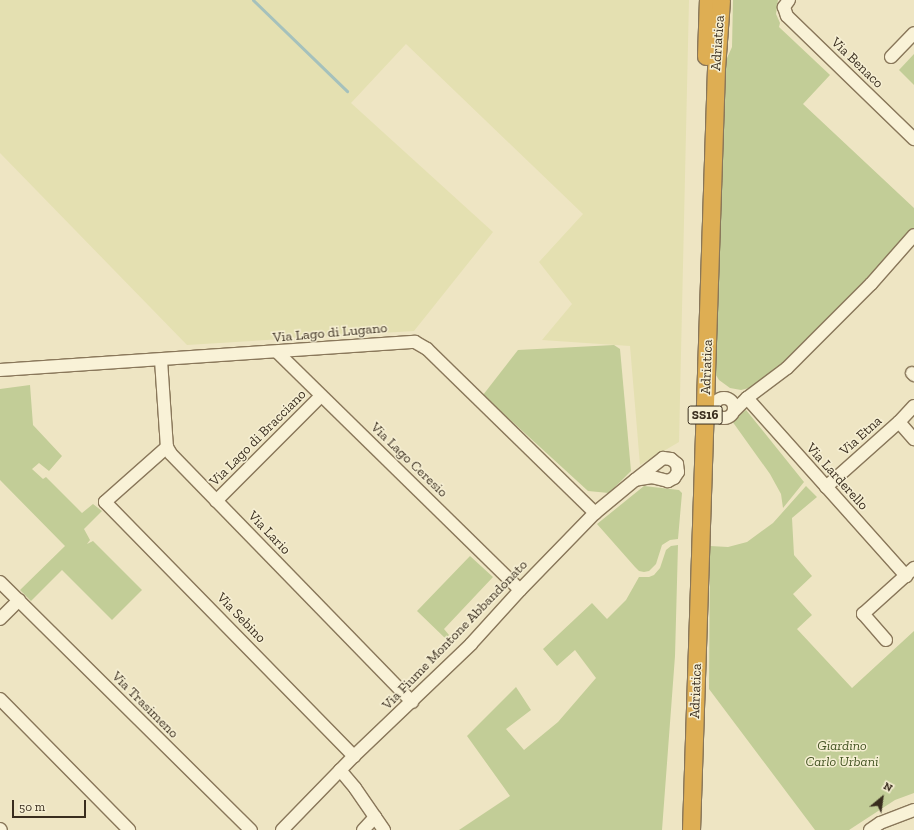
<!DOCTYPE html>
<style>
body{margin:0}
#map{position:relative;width:914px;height:830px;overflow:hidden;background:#eee5c3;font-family:"Zilla Slab",serif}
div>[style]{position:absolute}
.farmland>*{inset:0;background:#e4e0b1}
.green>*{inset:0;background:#c2cd97}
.stream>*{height:3px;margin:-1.5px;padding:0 1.5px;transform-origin:1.5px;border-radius:1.5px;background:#a5c1bc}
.roads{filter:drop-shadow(1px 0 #89775a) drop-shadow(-1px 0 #89775a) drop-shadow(0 1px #89775a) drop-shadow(0 -1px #89775a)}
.minor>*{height:12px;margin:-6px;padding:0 6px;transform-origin:6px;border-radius:6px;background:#f9f2d7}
.minor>.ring{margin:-6px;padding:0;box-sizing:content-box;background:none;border:12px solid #f9f2d7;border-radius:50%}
.highway>*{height:17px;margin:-8.5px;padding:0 8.5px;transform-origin:8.5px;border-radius:8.5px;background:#deae53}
span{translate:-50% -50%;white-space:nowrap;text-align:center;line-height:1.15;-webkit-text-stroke:3px #f6efd3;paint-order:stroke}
.shield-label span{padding:1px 3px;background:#f6efd3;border:1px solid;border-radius:3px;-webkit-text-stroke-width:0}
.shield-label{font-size:13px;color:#392d1e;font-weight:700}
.street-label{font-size:14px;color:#392d1e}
.park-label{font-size:14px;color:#455524;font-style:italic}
.north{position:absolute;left:862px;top:778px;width:40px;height:40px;-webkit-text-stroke:3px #f6efd3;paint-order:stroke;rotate:29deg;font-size:11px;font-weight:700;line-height:16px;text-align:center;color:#392d1e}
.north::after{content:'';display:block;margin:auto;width:14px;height:18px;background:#392d1e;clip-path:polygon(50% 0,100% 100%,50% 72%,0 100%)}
.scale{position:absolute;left:12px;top:800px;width:74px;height:18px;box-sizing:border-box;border:2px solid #392d1e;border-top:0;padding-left:5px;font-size:12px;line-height:14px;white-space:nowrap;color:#392d1e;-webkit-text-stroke:3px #f6efd3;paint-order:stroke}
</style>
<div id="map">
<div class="farmland">
<div style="clip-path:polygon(0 0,689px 0,679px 442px,640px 465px,630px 346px,542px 340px,572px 304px,539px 262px,583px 214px,406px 44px,351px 103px,493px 232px,414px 331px,187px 345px,0 153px)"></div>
</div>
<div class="green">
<div style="clip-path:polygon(733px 0,778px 0,776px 14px,780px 23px,779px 27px,830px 75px,803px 104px,914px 208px,914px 228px,820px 330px,776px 371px,753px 387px,741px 390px,730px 388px,719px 380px,714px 372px,723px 67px,732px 47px)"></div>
<div style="clip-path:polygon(914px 54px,914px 85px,899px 70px)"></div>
<div style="clip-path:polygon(614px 345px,620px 349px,631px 471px,609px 493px,588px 491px,483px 395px,518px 350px)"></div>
<div style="clip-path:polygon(30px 385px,33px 425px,62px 456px,49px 471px,39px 463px,32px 469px,43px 479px,46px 477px,82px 513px,93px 504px,102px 511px,84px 529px,90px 540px,87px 544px,93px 541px,142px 590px,112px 620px,62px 570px,31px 601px,20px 590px,65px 546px,0 480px,0 389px)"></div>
<div style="clip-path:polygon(746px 410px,804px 482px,783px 508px,781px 494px,770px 474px,732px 421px)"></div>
<div style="clip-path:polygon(644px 486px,679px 490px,682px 493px,678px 539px,670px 540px,662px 545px,656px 564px,649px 571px,644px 572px,639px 571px,635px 567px,597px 524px)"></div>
<div style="clip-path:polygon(806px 486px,817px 497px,792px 518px,794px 555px,812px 576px,793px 594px,812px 615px,797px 629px,852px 688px,914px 631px,914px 793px,895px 800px,849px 830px,815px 830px,709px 689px,710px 546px,728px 547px,747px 542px,773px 523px)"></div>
<div style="clip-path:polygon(678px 545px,675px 656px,662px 830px,459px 830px,510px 796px,467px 736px,516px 687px,531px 710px,506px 729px,524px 750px,558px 722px,596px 678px,575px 650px,557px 666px,543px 649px,592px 603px,607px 619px,626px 600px,639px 577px,649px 577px,654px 575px,660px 568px,666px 550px,671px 546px)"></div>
<div style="clip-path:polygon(470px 556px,493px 577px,444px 629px,449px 635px,446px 639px,417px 611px)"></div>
</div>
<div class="stream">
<div style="left:253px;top:0;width:131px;rotate:44.1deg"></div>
</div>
<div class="roads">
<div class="minor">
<div style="left:789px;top:0;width:9px;rotate:126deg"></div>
<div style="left:784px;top:7px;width:9px;rotate:72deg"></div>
<div style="left:787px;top:16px;width:177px;rotate:44.1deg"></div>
<div style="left:891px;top:57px;width:33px;rotate:-46deg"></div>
<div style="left:277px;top:352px;width:340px;rotate:44.4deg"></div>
<div style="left:161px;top:360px;width:87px;rotate:86.1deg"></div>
<div style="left:167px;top:447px;width:8px;rotate:60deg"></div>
<div style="left:171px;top:454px;width:346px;rotate:45.8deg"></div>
<div style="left:0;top:370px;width:416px;rotate:-3.9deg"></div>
<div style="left:415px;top:342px;width:14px;rotate:30deg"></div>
<div style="left:427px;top:349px;width:235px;rotate:44.3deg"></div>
<div style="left:912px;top:373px;width:3px;rotate:45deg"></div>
<div class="ring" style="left:714px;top:398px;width:8px;height:8px"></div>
<div style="left:747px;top:398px;width:239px;rotate:48.2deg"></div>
<div style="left:735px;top:410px;width:17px;rotate:-45deg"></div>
<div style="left:747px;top:398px;width:50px;rotate:-36.9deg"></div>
<div style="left:787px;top:368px;width:119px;rotate:-45deg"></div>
<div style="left:871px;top:284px;width:65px;rotate:-48.7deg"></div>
<div style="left:899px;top:422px;width:23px;rotate:49deg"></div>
<div style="left:167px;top:447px;width:83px;rotate:138.4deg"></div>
<div style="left:105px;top:502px;width:356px;rotate:45.6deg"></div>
<div style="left:663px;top:458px;width:8px;rotate:7deg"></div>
<div style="left:671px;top:459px;width:8px;rotate:40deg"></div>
<div style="left:677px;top:464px;width:8px;rotate:83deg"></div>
<div style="left:678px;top:472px;width:7px;rotate:124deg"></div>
<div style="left:674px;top:478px;width:7px;rotate:153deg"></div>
<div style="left:668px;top:481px;width:16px;rotate:-166deg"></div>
<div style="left:652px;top:477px;width:17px;rotate:170deg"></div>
<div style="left:635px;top:480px;width:36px;rotate:-38deg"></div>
<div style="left:826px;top:487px;width:98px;rotate:-41.7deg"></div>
<div style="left:899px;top:422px;width:22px;rotate:-47deg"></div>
<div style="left:216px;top:501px;width:148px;rotate:-45deg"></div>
<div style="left:0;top:582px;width:353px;rotate:44.7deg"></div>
<div style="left:0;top:619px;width:27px;rotate:-45deg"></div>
<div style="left:886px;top:640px;width:35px;rotate:-131deg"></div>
<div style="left:863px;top:614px;width:69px;rotate:-42deg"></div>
<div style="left:0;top:699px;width:184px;rotate:45.4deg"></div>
<div style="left:340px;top:770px;width:23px;rotate:50deg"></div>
<div style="left:355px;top:788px;width:51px;rotate:55.4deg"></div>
<div style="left:0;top:829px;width:1px;rotate:45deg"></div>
<div style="left:282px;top:830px;width:103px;rotate:-45.8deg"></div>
<div style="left:354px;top:756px;width:162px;rotate:-43.7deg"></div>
<div style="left:471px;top:644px;width:73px;rotate:-47.8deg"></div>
<div style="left:520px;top:590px;width:107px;rotate:-45.8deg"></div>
<div style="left:595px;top:513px;width:52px;rotate:-39.5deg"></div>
<div style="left:363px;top:830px;width:18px;rotate:-47deg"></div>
<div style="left:870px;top:830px;width:12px;rotate:-35deg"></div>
<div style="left:880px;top:823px;width:36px;rotate:-21deg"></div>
</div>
<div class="highway">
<div style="left:706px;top:56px;width:56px;rotate:-88deg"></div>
<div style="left:691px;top:830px;width:762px;rotate:-88.12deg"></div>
<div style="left:716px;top:68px;width:68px;rotate:-85.8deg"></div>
</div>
</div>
<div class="shield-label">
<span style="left:705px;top:415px">SS16</span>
</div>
<div class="street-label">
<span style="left:718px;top:43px;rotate:-86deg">Adriatica</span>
<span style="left:857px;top:63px;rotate:44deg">Via Benaco</span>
<span style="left:330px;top:333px;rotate:-5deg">Via Lago di Lugano</span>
<span style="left:707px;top:367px;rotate:-88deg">Adriatica</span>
<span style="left:861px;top:436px;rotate:-42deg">Via Etna</span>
<span style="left:258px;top:438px;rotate:-45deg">Via Lago di Bracciano</span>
<span style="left:409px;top:460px;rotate:44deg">Via Lago Ceresio</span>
<span style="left:837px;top:477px;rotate:48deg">Via Larderello</span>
<span style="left:269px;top:533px;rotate:46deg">Via Lario</span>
<span style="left:241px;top:618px;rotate:46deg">Via Sebino</span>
<span style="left:455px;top:635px;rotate:-46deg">Via Fiume Montone Abbandonato</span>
<span style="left:696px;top:691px;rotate:-88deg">Adriatica</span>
<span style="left:145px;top:705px;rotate:45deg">Via Trasimeno</span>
</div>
<div class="park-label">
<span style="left:842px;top:754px">Giardino<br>Carlo Urbani</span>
</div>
<div class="north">N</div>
<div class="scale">50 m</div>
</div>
